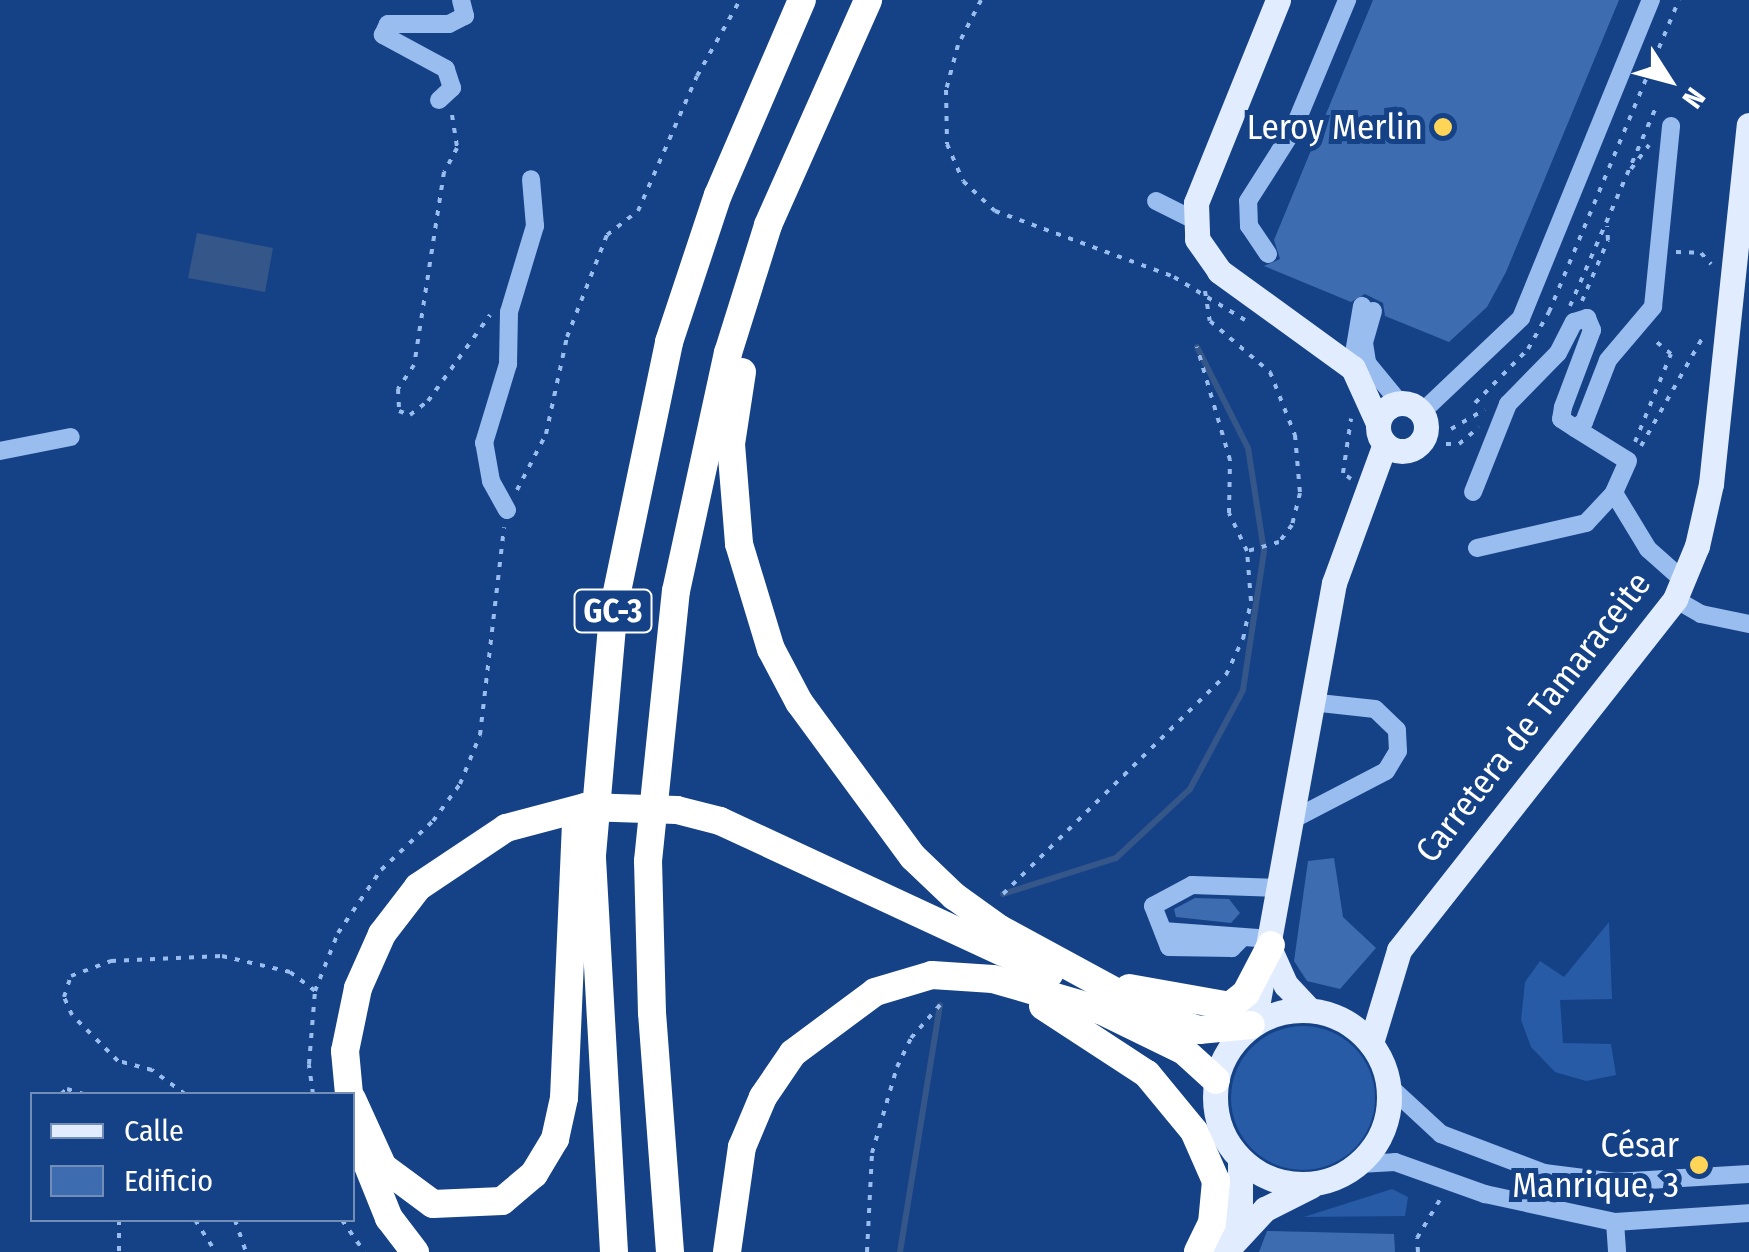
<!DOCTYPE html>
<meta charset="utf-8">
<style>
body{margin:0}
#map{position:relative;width:1749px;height:1252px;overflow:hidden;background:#154286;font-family:"Fira Sans Condensed",sans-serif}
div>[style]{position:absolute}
.green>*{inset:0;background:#275ba5}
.round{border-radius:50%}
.water>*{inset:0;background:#355689}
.stream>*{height:6px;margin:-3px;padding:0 3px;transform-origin:3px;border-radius:3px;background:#355689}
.building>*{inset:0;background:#3d6cb1}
.path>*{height:4px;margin-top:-2px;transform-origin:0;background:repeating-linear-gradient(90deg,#99bdef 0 5px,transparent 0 13px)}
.minor>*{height:18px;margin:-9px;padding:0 9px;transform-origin:9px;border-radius:9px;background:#99bdef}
.major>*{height:25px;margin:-12.5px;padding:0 12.5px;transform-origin:12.5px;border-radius:12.5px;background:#e1ecff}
.major>.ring{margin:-12.5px;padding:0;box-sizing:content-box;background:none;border:25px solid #e1ecff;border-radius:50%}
.highway>*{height:28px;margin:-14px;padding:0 14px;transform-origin:14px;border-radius:14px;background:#fff}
.highway-bridge>*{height:28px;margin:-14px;padding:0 14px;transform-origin:14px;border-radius:14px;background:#fff}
.dots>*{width:28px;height:28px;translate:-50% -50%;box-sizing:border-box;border:5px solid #154286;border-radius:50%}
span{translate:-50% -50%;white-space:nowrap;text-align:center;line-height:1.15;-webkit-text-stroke:10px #154286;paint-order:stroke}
.shield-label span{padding:2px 8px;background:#154286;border:2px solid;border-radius:8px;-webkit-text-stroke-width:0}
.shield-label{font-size:32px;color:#fff;font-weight:700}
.poi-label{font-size:35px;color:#fff}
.right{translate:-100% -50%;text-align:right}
.street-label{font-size:35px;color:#fff}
.legend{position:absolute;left:30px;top:1092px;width:325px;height:130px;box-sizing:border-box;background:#154286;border:2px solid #738eb6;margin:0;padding:12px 18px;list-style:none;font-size:30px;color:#fff}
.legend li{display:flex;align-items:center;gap:20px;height:50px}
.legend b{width:50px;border:2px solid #738eb6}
.north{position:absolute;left:1619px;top:30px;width:100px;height:100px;-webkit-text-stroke:8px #154286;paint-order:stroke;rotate:126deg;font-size:28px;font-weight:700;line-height:40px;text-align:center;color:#fff}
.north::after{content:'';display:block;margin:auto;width:35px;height:45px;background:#fff;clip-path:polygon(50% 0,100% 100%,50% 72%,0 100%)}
</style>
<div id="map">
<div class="green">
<div style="clip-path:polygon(1609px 922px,1612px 999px,1560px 1000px,1563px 1043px,1611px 1044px,1616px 1075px,1586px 1081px,1555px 1072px,1531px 1047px,1521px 1020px,1525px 982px,1540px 961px,1564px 977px)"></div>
<div class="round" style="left:1231px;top:1026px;width:144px;height:144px"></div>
<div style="clip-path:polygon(1392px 1189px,1408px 1197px,1405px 1216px,1304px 1217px)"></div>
</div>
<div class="water">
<div style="clip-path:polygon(197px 233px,273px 248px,265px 292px,188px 278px)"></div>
</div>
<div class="stream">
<div style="left:1003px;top:894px;width:119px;rotate:-17.7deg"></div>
<div style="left:1116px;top:858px;width:101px;rotate:-43deg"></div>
<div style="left:1190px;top:789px;width:112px;rotate:-61.8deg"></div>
<div style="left:1243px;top:690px;width:141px;rotate:-81.4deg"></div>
<div style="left:1264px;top:551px;width:104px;rotate:-98.8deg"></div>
<div style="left:1248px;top:448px;width:113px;rotate:-116.8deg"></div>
<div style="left:900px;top:1252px;width:250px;rotate:-80.8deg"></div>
</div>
<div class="building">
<div style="clip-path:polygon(1373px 0,1619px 0,1506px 272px,1487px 307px,1449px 342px,1385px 316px,1383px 303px,1365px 294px,1351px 302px,1264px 266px,1280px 259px,1274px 240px)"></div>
<div style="clip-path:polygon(1334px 858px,1343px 917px,1376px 948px,1340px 989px,1307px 981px,1294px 961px,1308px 861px)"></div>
<div style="clip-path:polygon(1195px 898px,1229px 899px,1240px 913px,1231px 923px,1176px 917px,1174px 909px)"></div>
<div style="clip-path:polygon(1267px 1231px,1394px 1234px,1395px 1252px,1259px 1252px)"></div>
</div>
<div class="path">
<div style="left:981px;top:0;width:51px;rotate:117.1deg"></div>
<div style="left:958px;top:45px;width:47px;rotate:104.9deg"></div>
<div style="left:946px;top:90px;width:54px;rotate:88.9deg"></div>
<div style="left:947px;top:144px;width:40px;rotate:66.6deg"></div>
<div style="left:963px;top:181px;width:44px;rotate:43.2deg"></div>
<div style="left:995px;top:211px;width:191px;rotate:20.2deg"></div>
<div style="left:1174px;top:277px;width:83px;rotate:31.2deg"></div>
<div style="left:452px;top:115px;width:33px;rotate:81deg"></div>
<div style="left:457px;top:148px;width:27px;rotate:118deg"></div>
<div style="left:444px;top:172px;width:195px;rotate:98.8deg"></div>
<div style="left:414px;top:365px;width:29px;rotate:124deg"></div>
<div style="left:398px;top:389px;width:22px;rotate:87deg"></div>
<div style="left:399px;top:411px;width:12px;rotate:20deg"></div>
<div style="left:410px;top:415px;width:23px;rotate:-38deg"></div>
<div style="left:428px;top:401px;width:106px;rotate:-54.2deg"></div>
<div style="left:1631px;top:169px;width:30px;rotate:-53deg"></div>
<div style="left:1676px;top:252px;width:25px;rotate:2deg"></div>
<div style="left:1701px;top:253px;width:15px;rotate:48deg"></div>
<div style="left:1205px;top:291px;width:30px;rotate:81deg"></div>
<div style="left:1210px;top:321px;width:79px;rotate:40.4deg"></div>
<div style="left:1270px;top:372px;width:68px;rotate:68.4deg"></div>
<div style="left:1295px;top:435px;width:58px;rotate:85.1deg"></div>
<div style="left:1300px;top:493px;width:33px;rotate:104deg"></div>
<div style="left:1292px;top:525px;width:21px;rotate:127deg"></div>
<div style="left:1279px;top:542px;width:33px;rotate:164deg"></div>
<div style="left:1582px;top:301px;width:66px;rotate:-66.9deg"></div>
<div style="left:1608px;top:240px;width:14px;rotate:-94deg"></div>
<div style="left:1570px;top:306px;width:217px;rotate:-66.6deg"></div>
<div style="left:1475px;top:403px;width:76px;rotate:-45.5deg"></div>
<div style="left:1528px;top:349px;width:43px;rotate:-60.4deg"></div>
<div style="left:1549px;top:312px;width:338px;rotate:-67.4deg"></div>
<div style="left:1451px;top:429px;width:39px;rotate:-30deg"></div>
<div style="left:1635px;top:442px;width:95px;rotate:-67.8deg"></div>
<div style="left:1671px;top:354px;width:25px;rotate:-140deg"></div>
<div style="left:1446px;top:444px;width:13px"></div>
<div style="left:1459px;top:444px;width:26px;rotate:-40deg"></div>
<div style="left:1641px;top:446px;width:125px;rotate:-60.4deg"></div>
<div style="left:1351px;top:479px;width:10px;rotate:-143deg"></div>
<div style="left:1343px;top:473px;width:55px;rotate:-81.6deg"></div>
<div style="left:517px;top:490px;width:63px;rotate:-62.6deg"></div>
<div style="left:546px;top:434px;width:99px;rotate:-77.8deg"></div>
<div style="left:567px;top:337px;width:110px;rotate:-68.6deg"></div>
<div style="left:607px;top:235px;width:39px;rotate:-38deg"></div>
<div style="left:638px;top:211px;width:147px;rotate:-66.4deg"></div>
<div style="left:697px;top:76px;width:87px;rotate:-60.5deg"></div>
<div style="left:1003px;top:894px;width:313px;rotate:-44.5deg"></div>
<div style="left:1226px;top:675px;width:40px;rotate:-65deg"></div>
<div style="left:1243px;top:639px;width:39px;rotate:-78deg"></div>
<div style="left:1251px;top:601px;width:50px;rotate:-94.6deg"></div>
<div style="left:1247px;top:551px;width:42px;rotate:-115.3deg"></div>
<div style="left:1229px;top:513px;width:53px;rotate:-88.9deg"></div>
<div style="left:1230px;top:460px;width:118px;rotate:-106.3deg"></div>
<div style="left:61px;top:1094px;width:8px;rotate:-40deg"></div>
<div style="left:67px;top:1089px;width:17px;rotate:17deg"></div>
<div style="left:185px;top:1094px;width:41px;rotate:-144deg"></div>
<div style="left:152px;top:1070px;width:35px;rotate:-165deg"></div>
<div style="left:118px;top:1061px;width:65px;rotate:-135deg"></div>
<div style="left:72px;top:1015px;width:20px;rotate:-114deg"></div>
<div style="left:64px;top:997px;width:22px;rotate:-72deg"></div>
<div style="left:71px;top:976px;width:43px;rotate:-20.6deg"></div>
<div style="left:111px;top:961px;width:111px;rotate:-2.6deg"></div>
<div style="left:222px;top:956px;width:70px;rotate:13.2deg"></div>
<div style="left:290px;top:972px;width:31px;rotate:37deg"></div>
<div style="left:313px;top:1094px;width:30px;rotate:-98deg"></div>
<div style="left:309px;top:1064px;width:73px;rotate:-85.3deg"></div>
<div style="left:315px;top:991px;width:62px;rotate:-68.4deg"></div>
<div style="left:338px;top:933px;width:76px;rotate:-55.7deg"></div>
<div style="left:381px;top:870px;width:71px;rotate:-43.3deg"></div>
<div style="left:433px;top:821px;width:46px;rotate:-53.9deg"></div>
<div style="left:460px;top:784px;width:53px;rotate:-67.8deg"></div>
<div style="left:480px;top:735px;width:209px;rotate:-83.4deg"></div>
<div style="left:119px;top:1220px;width:32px;rotate:90deg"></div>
<div style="left:195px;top:1220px;width:38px;rotate:57deg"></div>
<div style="left:235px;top:1220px;width:34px;rotate:71deg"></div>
<div style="left:342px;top:1220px;width:39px;rotate:55deg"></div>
<div style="left:867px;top:1252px;width:99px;rotate:-87.1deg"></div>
<div style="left:872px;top:1153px;width:90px;rotate:-73.8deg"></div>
<div style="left:897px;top:1067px;width:32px;rotate:-64deg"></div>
<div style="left:911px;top:1038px;width:44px;rotate:-48.7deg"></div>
<div style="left:1418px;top:1252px;width:14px;rotate:-94deg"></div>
<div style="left:1417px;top:1238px;width:49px;rotate:-59.2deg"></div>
</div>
<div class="minor">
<div style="left:439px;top:100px;width:18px;rotate:-43deg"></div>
<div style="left:452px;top:88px;width:20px;rotate:-108deg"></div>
<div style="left:446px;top:69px;width:72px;rotate:-151.6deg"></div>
<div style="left:383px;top:35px;width:12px;rotate:-66deg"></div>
<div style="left:388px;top:24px;width:61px"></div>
<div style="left:449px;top:24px;width:18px;rotate:-27deg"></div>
<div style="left:465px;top:16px;width:16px;rotate:-104deg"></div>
<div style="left:1156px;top:201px;width:42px;rotate:26.6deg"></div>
<div style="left:1268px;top:254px;width:34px;rotate:-124deg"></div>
<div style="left:1249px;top:226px;width:25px;rotate:-92deg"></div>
<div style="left:1248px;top:201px;width:84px;rotate:-57.6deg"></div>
<div style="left:1293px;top:130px;width:141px;rotate:-67.4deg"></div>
<div style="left:1373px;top:311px;width:33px;rotate:106deg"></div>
<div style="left:1364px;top:343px;width:20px;rotate:81deg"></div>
<div style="left:1367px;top:363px;width:52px;rotate:50.5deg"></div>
<div style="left:1353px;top:359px;width:54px;rotate:-80.4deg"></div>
<div style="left:1421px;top:413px;width:138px;rotate:-43.5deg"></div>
<div style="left:1521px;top:318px;width:344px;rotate:-67.8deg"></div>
<div style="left:1575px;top:428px;width:62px;rotate:31.9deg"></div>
<div style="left:1628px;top:461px;width:35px;rotate:114deg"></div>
<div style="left:0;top:451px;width:72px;rotate:-11.2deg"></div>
<div style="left:1473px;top:492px;width:95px;rotate:-68.3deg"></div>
<div style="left:1508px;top:404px;width:71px;rotate:-45.6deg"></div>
<div style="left:1558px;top:353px;width:35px;rotate:-63deg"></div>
<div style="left:1574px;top:322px;width:14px;rotate:-17deg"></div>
<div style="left:1587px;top:318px;width:13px;rotate:67deg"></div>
<div style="left:1592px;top:330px;width:82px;rotate:110.6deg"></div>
<div style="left:1563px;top:407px;width:12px;rotate:99deg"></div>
<div style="left:1561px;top:419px;width:17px;rotate:33deg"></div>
<div style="left:1575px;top:428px;width:11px;rotate:-34deg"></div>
<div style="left:1584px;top:422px;width:66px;rotate:-68.8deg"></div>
<div style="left:1608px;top:360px;width:70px;rotate:-49.7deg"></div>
<div style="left:1653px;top:307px;width:182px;rotate:-84.3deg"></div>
<div style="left:507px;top:510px;width:33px;rotate:-119deg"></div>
<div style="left:491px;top:481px;width:39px;rotate:-100deg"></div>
<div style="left:484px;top:443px;width:83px;rotate:-73.1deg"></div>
<div style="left:508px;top:364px;width:52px;rotate:-88.9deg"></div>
<div style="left:509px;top:312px;width:90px;rotate:-73.2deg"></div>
<div style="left:535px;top:226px;width:47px;rotate:-94.9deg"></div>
<div style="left:1477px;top:548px;width:112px;rotate:-12.9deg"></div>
<div style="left:1586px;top:523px;width:41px;rotate:-47deg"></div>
<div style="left:1614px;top:493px;width:66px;rotate:58.7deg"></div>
<div style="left:1648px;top:549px;width:47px;rotate:41.5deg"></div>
<div style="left:1675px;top:599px;width:30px;rotate:30deg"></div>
<div style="left:1701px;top:614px;width:49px;rotate:11.8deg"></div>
<div style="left:1288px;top:822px;width:110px;rotate:-27.5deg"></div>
<div style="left:1386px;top:771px;width:23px;rotate:-59deg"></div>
<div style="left:1398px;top:751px;width:21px;rotate:-93deg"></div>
<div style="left:1397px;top:730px;width:30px;rotate:-136deg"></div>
<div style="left:1375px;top:709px;width:64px;rotate:-173.8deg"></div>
<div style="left:1163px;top:931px;width:109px;rotate:4.2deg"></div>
<div style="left:1241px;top:939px;width:13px;rotate:135deg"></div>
<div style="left:1232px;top:948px;width:63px;rotate:-179.1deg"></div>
<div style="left:1169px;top:947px;width:44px;rotate:-111.3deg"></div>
<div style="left:1153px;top:906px;width:44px;rotate:-28.3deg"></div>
<div style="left:1192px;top:885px;width:85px;rotate:2deg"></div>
<div style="left:1389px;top:1086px;width:71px;rotate:42.7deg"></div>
<div style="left:1441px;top:1134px;width:110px;rotate:20.7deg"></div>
<div style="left:1544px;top:1173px;width:72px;rotate:7.2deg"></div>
<div style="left:1615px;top:1182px;width:134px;rotate:-3.4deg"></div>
<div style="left:1359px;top:1164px;width:36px;rotate:-3deg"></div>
<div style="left:1395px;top:1162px;width:96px;rotate:19.6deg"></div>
<div style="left:1485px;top:1194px;width:133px;rotate:12.2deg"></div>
<div style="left:1615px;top:1222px;width:134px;rotate:-3.8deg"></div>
<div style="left:1615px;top:1222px;width:30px;rotate:86deg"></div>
</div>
<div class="major">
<div style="left:1278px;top:0;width:219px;rotate:112deg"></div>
<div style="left:1196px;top:203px;width:36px;rotate:88deg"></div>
<div style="left:1197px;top:239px;width:39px;rotate:55deg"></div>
<div style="left:1219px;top:271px;width:165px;rotate:35.9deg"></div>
<div style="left:1353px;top:368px;width:60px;rotate:65.6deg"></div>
<div class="ring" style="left:1378px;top:403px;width:23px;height:23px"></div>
<div style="left:1271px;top:952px;width:36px;rotate:66deg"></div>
<div style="left:1286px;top:985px;width:33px;rotate:47deg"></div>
<div class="ring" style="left:1215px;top:1010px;width:149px;height:149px"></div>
<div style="left:1254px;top:1023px;width:447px;rotate:-79.7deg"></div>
<div style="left:1334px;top:583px;width:148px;rotate:-69.9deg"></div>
<div style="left:1371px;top:1043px;width:97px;rotate:-73.2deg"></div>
<div style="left:1399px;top:950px;width:447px;rotate:-51.8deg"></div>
<div style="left:1675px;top:599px;width:57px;rotate:-67.5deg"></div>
<div style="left:1697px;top:546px;width:64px;rotate:-77.3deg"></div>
<div style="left:1711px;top:484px;width:361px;rotate:-84deg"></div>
<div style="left:1214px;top:1241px;width:46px;rotate:-55.6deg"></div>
<div style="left:1240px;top:1203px;width:43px;rotate:-90deg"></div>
<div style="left:1225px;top:1252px;width:59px;rotate:-47.1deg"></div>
<div style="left:1265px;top:1209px;width:51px;rotate:-26.6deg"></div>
</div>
<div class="highway">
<div style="left:742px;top:372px;width:73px;rotate:98.7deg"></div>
<div style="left:731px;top:444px;width:100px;rotate:85.4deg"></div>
<div style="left:739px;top:544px;width:110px;rotate:73.1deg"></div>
<div style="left:771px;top:649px;width:60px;rotate:62.2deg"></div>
<div style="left:799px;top:702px;width:192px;rotate:53.7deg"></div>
<div style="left:913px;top:857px;width:57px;rotate:43.6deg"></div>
<div style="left:954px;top:896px;width:57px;rotate:35.7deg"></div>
<div style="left:1000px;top:929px;width:184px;rotate:28.5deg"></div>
<div style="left:720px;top:821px;width:363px;rotate:24.9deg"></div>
<div style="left:1129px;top:988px;width:103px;rotate:10.1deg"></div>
<div style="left:1230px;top:1006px;width:21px;rotate:-39deg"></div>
<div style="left:1246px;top:993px;width:54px;rotate:-62.5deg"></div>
<div style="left:1043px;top:1006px;width:124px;rotate:33.2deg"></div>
<div style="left:1147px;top:1074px;width:74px;rotate:50.5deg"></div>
<div style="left:1194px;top:1131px;width:55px;rotate:66.3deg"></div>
<div style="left:1216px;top:1181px;width:42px;rotate:95.4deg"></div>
<div style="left:1212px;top:1223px;width:32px;rotate:116deg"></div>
<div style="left:1144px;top:1012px;width:58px;rotate:18.1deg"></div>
<div style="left:1199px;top:1030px;width:52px;rotate:-5.5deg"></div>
<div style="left:349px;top:1094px;width:43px;rotate:-95.3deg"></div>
<div style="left:345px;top:1051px;width:64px;rotate:-78.3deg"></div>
<div style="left:358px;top:988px;width:59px;rotate:-66deg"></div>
<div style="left:382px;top:934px;width:59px;rotate:-52.5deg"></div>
<div style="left:418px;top:887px;width:106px;rotate:-33.8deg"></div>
<div style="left:352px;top:1099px;width:75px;rotate:65.5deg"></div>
<div style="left:383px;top:1167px;width:62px;rotate:36.5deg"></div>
<div style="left:433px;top:1204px;width:69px;rotate:-2.5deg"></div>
<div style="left:502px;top:1201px;width:42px;rotate:-40.2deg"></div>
<div style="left:534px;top:1174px;width:41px;rotate:-59deg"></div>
<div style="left:555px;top:1139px;width:42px;rotate:-77.6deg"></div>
<div style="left:564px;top:1098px;width:275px;rotate:-87.5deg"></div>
<div style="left:360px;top:1146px;width:78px;rotate:68.1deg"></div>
<div style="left:389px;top:1218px;width:43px;rotate:52.6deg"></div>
<div style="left:614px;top:1252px;width:398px;rotate:-93.2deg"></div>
<div style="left:592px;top:855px;width:250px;rotate:-85deg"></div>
<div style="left:614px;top:606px;width:270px;rotate:-78.2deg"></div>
<div style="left:669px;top:342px;width:155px;rotate:-71.6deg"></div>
<div style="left:718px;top:195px;width:212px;rotate:-66.7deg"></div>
<div style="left:670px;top:1252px;width:240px;rotate:-94.3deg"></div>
<div style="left:652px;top:1013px;width:152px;rotate:-91.5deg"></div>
<div style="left:648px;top:861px;width:271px;rotate:-84.1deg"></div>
<div style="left:676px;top:591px;width:244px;rotate:-77.7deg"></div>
<div style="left:728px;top:353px;width:134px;rotate:-72.6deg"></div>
<div style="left:768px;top:225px;width:246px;rotate:-66deg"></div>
<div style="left:727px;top:1252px;width:106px;rotate:-81.9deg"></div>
<div style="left:742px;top:1147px;width:54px;rotate:-67.2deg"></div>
<div style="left:763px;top:1097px;width:53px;rotate:-55.7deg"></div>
<div style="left:793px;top:1053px;width:102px;rotate:-36.6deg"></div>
<div style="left:875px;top:992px;width:59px;rotate:-16.6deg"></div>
<div style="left:932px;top:975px;width:61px;rotate:3.8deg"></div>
<div style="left:993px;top:979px;width:111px;rotate:16.2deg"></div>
<div style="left:1100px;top:1010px;width:93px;rotate:26deg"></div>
<div style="left:1184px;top:1051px;width:43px;rotate:42.2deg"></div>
</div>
<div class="highway-bridge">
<div style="left:506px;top:828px;width:82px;rotate:-14.9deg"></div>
<div style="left:585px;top:807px;width:92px;rotate:1.9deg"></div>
<div style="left:677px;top:810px;width:44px;rotate:14.3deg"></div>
</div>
<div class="dots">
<div style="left:1443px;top:127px;background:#ffd557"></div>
<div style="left:1699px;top:1165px;background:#ffd557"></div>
</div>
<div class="shield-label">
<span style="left:613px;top:611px">GC-3</span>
</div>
<div class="poi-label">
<span class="right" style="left:1423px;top:127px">Leroy Merlin</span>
<span class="right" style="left:1679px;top:1165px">César<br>Manrique, 3</span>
</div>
<div class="street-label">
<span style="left:1533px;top:717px;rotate:-52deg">Carretera de Tamaraceite</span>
</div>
<ul class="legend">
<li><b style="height:12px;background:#e1ecff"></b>Calle</li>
<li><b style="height:28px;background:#3d6cb1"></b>Edificio</li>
</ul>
<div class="north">N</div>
</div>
